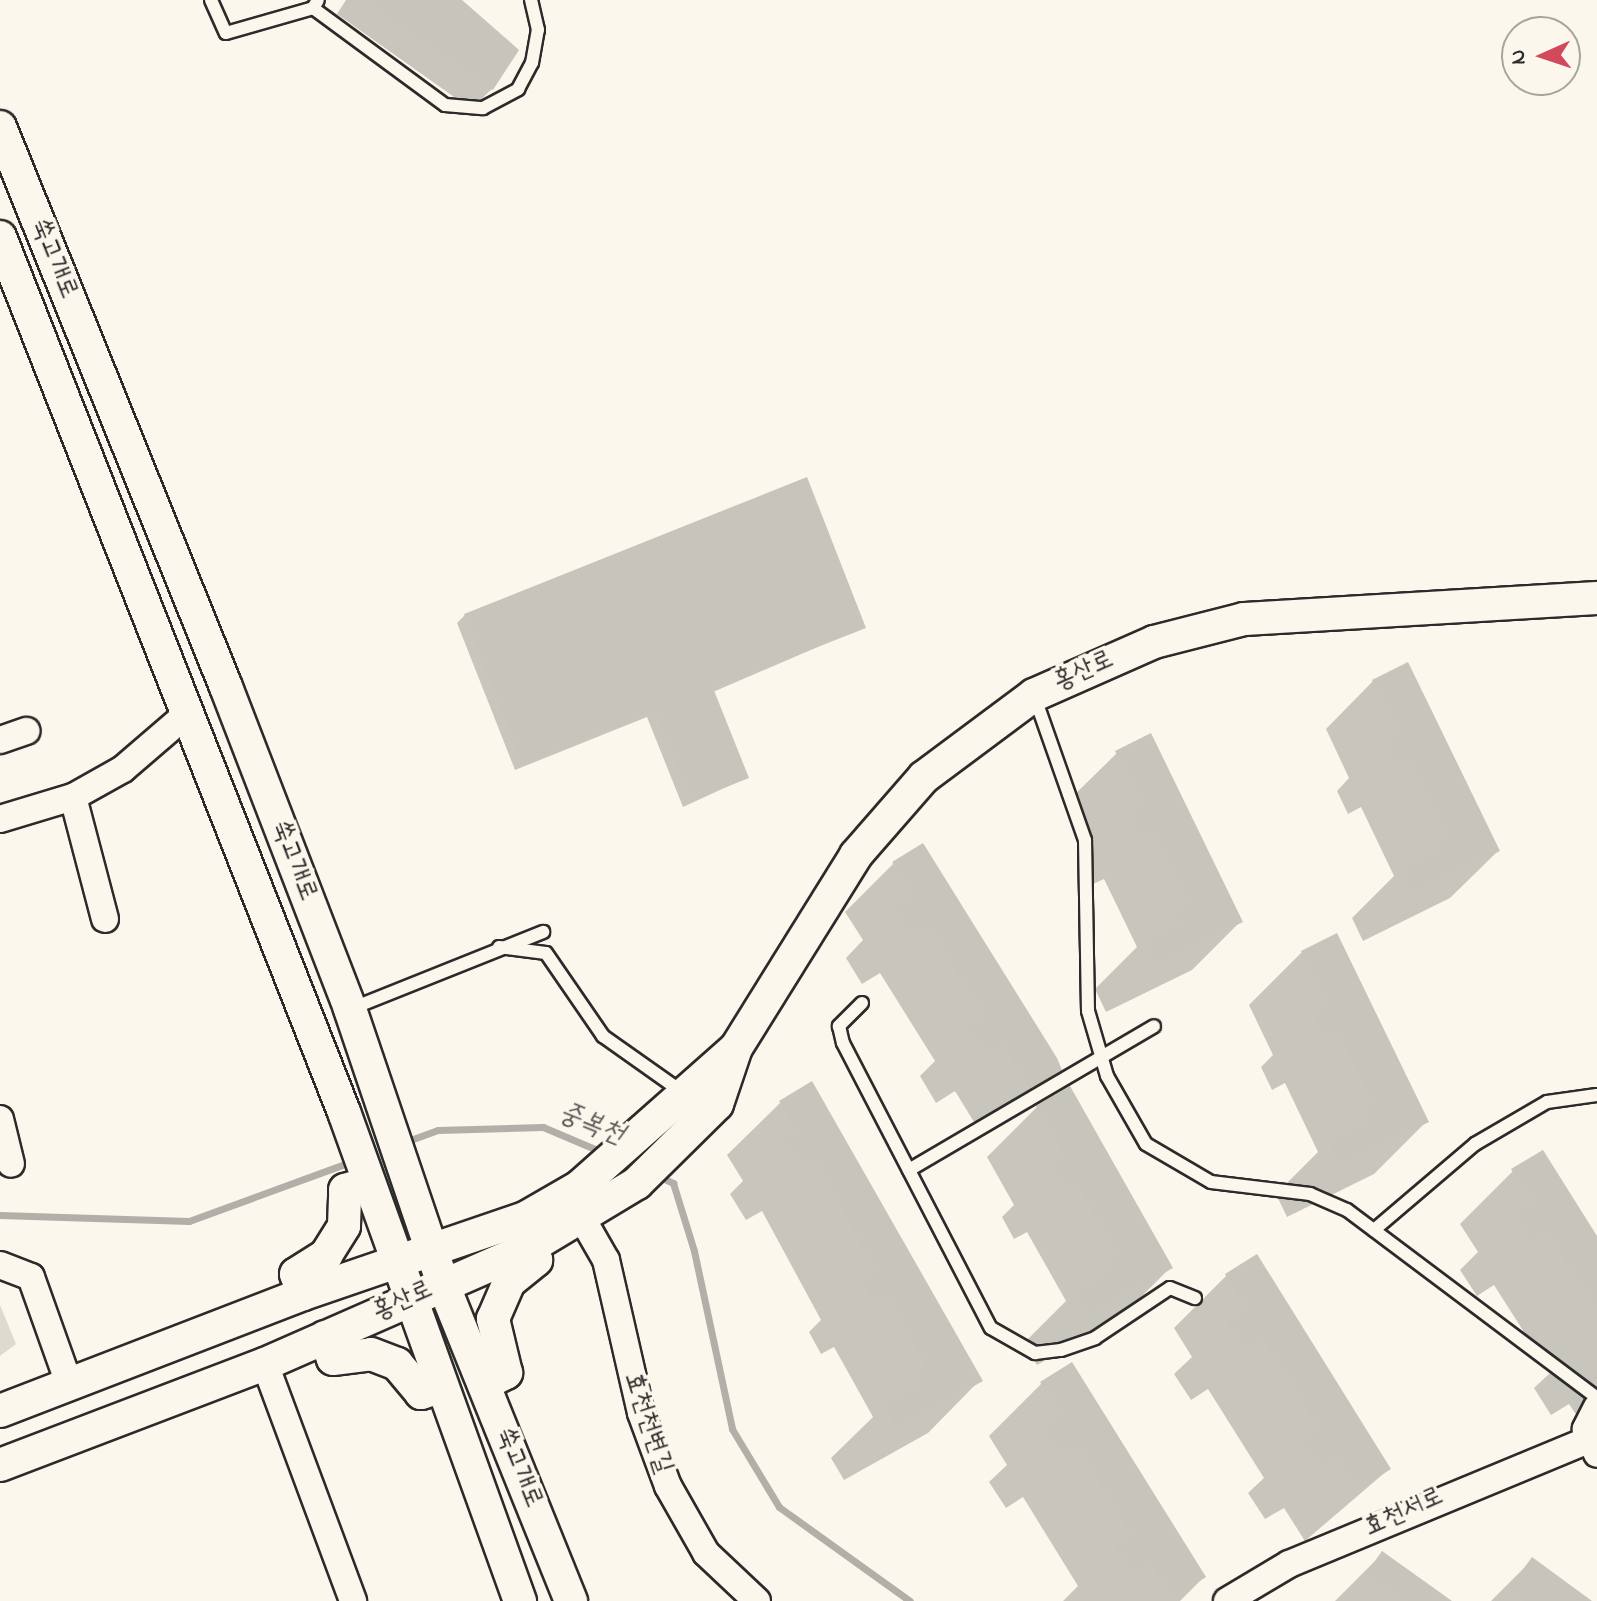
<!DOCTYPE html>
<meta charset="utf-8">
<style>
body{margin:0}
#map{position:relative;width:1597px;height:1601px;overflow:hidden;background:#fbf7ec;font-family:"Indie Flower","Poor Story",sans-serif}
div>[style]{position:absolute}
.green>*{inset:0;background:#dddad0}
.shadow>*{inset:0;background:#0003}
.stream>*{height:7px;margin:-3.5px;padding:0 3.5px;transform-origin:3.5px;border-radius:3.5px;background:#b1afa7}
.building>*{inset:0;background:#c7c4bc}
.roads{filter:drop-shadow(2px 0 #2b2b2b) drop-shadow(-2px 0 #2b2b2b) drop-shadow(0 2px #2b2b2b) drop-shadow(0 -2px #2b2b2b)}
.service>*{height:12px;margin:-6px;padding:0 6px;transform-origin:6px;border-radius:6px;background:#fbf7ec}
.minor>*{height:26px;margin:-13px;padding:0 13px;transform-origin:13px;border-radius:13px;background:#fbf7ec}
.tertiary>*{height:32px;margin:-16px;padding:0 16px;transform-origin:16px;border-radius:16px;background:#fbf7ec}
span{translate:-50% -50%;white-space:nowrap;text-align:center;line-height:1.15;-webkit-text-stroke:7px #fbf7ec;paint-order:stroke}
.street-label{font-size:26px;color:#2b2b2b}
.water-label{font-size:28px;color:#5a5956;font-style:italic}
.north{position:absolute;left:1501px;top:16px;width:80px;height:80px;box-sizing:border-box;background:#fbf7ec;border:2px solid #a8a59f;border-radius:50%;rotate:267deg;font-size:22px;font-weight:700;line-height:32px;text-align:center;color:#2b2b2b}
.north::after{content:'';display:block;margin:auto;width:28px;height:36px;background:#d1495b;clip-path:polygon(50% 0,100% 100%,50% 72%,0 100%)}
</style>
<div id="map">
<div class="green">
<div style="clip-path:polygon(0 1305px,16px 1344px,0 1356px)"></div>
</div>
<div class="shadow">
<div style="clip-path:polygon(346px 0,438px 0,492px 89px,471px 109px,337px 14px)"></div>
<div style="clip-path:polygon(465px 615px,864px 627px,713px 692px,746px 778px,683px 807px,647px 717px,515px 770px,457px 623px)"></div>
<div style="clip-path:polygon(1373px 681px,1498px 851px,1450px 898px,1363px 941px,1352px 918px,1394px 876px,1361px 807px,1348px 814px,1337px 791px,1349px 778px,1326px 729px)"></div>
<div style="clip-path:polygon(1117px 753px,1240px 922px,1192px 970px,1106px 1012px,1095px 989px,1137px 947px,1104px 879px,1091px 885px,1080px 862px,1092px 850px,1069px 800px)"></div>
<div style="clip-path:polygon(893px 864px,1059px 1070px,1011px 1117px,982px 1135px,955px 1091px,936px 1103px,920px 1076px,935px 1061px,880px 973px,862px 984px,846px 958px,863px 940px,845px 912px)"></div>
<div style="clip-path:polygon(1302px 952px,1426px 1122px,1374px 1174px,1287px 1217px,1276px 1194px,1318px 1152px,1285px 1083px,1272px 1090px,1261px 1067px,1273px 1055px,1249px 1005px)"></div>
<div style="clip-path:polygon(780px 1103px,980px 1380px,928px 1433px,844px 1480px,831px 1458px,873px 1417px,834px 1347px,821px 1354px,809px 1332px,821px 1320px,762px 1211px,746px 1220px,730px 1194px,743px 1181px,727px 1155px)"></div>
<div style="clip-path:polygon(1037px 1107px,1170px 1268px,1120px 1318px,1037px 1365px,1024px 1343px,1066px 1301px,1027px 1232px,1014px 1239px,1002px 1217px,1014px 1205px,987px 1157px)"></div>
<div style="clip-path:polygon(1513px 1171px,1597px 1241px,1597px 1433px,1591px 1437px,1569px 1404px,1551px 1415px,1534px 1388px,1550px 1373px,1494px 1285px,1477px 1296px,1460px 1270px,1478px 1252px,1460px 1224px)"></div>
<div style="clip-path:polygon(1227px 1275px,1389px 1469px,1305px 1541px,1284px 1508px,1265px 1519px,1248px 1493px,1264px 1478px,1208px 1389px,1191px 1400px,1174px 1374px,1192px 1357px,1174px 1328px)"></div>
<div style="clip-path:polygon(1042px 1383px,1204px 1577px,1180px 1601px,1063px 1601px,1078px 1586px,1023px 1497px,1006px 1508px,989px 1482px,1007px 1465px,989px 1436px)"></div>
<div style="clip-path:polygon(1382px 1554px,1449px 1601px,1335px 1601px)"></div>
<div style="clip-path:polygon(1532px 1560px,1588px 1601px,1491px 1601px)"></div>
</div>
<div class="stream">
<div style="left:402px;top:1143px;width:38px;rotate:-20deg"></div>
<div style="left:438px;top:1130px;width:105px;rotate:-1.6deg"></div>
<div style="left:543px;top:1127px;width:64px;rotate:23deg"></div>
<div style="left:658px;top:1176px;width:17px;rotate:25deg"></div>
<div style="left:673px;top:1183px;width:71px;rotate:72.8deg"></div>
<div style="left:694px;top:1251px;width:182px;rotate:77.9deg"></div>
<div style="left:732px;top:1429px;width:91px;rotate:58.9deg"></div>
<div style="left:779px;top:1507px;width:161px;rotate:35.7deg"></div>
<div style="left:0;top:1215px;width:189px;rotate:1.8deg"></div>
<div style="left:189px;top:1221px;width:175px;rotate:-20.1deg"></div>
</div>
<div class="building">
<div style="clip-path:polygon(360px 0,462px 0,519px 50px,493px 90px)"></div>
<div style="clip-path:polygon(807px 477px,866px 628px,713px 688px,749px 778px,691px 801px,655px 711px,523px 763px,464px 614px)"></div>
<div style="clip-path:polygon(1408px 662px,1500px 851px,1411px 894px,1399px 869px,1436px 850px,1431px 840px,1444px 833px,1409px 761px,1396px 767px,1383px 741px,1399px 734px,1372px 680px)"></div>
<div style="clip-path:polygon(1151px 733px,1243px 922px,1154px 965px,1142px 940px,1179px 922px,1174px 911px,1188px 904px,1152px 832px,1139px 838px,1127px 813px,1142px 805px,1115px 751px)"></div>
<div style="clip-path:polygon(923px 843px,1057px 1058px,1062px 1070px,1030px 1088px,1004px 1045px,985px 1057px,966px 1027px,984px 1016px,928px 926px,911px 937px,893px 908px,913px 895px,892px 862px)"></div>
<div style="clip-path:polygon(1337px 933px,1429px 1122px,1340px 1165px,1328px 1139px,1365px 1121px,1360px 1110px,1373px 1104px,1338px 1032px,1325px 1038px,1313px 1012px,1327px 1005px,1301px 951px)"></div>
<div style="clip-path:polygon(812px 1081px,983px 1381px,897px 1429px,883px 1404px,919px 1383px,914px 1373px,926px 1366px,887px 1296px,874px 1303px,860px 1278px,875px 1270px,815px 1160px,800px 1169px,782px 1139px,796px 1131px,779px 1101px)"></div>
<div style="clip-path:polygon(1070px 1086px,1173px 1268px,1087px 1316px,1073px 1291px,1109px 1271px,1103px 1261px,1116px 1254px,1077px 1183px,1064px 1191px,1050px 1166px,1065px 1157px,1036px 1106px)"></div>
<div style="clip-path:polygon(1543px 1150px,1597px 1236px,1597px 1312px,1548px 1234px,1530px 1244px,1512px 1215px,1532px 1202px,1511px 1169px)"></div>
<div style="clip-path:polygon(1257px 1254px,1391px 1469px,1358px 1490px,1337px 1457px,1318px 1468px,1300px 1438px,1318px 1427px,1262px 1338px,1244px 1349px,1226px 1320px,1246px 1307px,1225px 1274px)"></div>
<div style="clip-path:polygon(1072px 1362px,1206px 1577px,1173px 1598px,1152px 1565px,1133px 1577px,1115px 1547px,1132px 1536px,1104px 1490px,1077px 1446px,1059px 1457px,1041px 1428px,1061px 1415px,1040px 1382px)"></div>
<div style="clip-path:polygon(1382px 1551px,1452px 1601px,1403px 1601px,1366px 1574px)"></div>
<div style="clip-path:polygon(1532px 1557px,1592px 1601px,1524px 1601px,1508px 1590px)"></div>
</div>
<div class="roads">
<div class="service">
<div style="left:211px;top:0;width:36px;rotate:66deg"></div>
<div style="left:226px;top:33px;width:91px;rotate:-16deg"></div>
<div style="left:313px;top:8px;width:9px;rotate:-58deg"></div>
<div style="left:313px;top:8px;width:164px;rotate:36.3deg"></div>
<div style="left:445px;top:105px;width:38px;rotate:5deg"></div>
<div style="left:483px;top:108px;width:40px;rotate:-28deg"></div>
<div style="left:518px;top:89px;width:30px;rotate:-62deg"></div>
<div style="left:532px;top:63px;width:34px;rotate:-80deg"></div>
<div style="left:538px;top:30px;width:31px;rotate:-103deg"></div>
<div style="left:1035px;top:698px;width:151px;rotate:70.6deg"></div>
<div style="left:1085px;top:840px;width:171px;rotate:89deg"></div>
<div style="left:1088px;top:1011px;width:68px;rotate:73.7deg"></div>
<div style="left:1107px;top:1076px;width:78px;rotate:60.2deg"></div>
<div style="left:1146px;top:1144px;width:75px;rotate:30.3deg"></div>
<div style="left:1211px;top:1182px;width:100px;rotate:6.9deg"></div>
<div style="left:1310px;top:1194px;width:40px;rotate:23.4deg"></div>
<div style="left:1347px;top:1210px;width:313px;rotate:36.9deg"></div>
<div style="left:499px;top:947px;width:47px;rotate:7.3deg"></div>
<div style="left:546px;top:953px;width:101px;rotate:55.5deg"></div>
<div style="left:603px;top:1036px;width:97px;rotate:35.3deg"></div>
<div style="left:862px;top:1003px;width:33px;rotate:135deg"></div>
<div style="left:839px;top:1026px;width:17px;rotate:77deg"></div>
<div style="left:843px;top:1043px;width:321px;rotate:62.6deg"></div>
<div style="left:991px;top:1328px;width:51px;rotate:29.6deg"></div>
<div style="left:1035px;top:1353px;width:26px;rotate:-7deg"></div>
<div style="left:1061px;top:1350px;width:36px;rotate:-19deg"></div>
<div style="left:1095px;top:1338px;width:90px;rotate:-33.7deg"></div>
<div style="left:1170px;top:1288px;width:27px;rotate:22deg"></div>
<div style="left:353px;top:1008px;width:205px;rotate:-21.8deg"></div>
<div style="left:909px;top:1170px;width:284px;rotate:-30.4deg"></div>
<div style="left:1374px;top:1230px;width:133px;rotate:-40.4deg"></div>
<div style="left:1475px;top:1144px;width:83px;rotate:-30.3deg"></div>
<div style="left:1547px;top:1102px;width:50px;rotate:-8deg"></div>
</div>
<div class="minor">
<div style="left:0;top:740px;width:28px;rotate:-19deg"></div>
<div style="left:73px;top:797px;width:126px;rotate:75.3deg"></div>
<div style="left:0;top:819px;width:76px;rotate:-16.8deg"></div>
<div style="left:73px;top:797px;width:57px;rotate:-29.2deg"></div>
<div style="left:123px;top:769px;width:86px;rotate:-40.7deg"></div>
<div style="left:0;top:1119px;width:46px;rotate:76.3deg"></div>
<div style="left:583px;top:1220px;width:46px;rotate:60.1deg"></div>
<div style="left:606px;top:1260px;width:157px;rotate:77.1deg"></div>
<div style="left:641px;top:1413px;width:78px;rotate:69.7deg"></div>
<div style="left:668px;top:1486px;width:77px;rotate:60.4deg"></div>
<div style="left:706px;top:1553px;width:70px;rotate:43.3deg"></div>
<div style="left:0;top:1265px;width:33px;rotate:21deg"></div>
<div style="left:31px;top:1277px;width:114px;rotate:70.4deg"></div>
<div style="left:265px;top:1364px;width:253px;rotate:69.6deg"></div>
<div style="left:1597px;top:1407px;width:25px;rotate:117deg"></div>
<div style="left:1586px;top:1429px;width:27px;rotate:66deg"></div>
<div style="left:1227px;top:1601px;width:72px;rotate:-30.8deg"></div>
<div style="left:1289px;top:1564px;width:324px;rotate:-22.5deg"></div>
</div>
<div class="tertiary">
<div style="left:0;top:127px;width:604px;rotate:68.02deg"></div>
<div style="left:226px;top:687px;width:345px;rotate:68.9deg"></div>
<div style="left:350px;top:1009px;width:290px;rotate:71.3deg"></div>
<div style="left:443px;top:1284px;width:342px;rotate:68deg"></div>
<div style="left:0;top:237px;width:940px;rotate:68.54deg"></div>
<div style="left:344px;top:1112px;width:520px;rotate:70.21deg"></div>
<div style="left:303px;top:1294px;width:21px;rotate:-109deg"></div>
<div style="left:296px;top:1274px;width:36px;rotate:-32deg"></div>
<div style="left:326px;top:1255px;width:34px;rotate:-58deg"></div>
<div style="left:344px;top:1226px;width:36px;rotate:-88deg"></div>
<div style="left:345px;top:1190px;width:22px;rotate:-16deg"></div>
<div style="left:325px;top:1337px;width:23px;rotate:70deg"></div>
<div style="left:333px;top:1359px;width:38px;rotate:-7deg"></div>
<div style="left:371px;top:1354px;width:28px;rotate:21deg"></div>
<div style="left:397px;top:1364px;width:38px;rotate:50deg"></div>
<div style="left:421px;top:1393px;width:21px;rotate:-17deg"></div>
<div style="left:484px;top:1384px;width:25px;rotate:-27deg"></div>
<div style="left:506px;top:1373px;width:56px;rotate:-103.5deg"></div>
<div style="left:493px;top:1319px;width:40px;rotate:-66.6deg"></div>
<div style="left:509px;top:1282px;width:35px;rotate:-39deg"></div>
<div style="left:536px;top:1260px;width:9px;rotate:-117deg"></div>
<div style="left:0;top:1411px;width:325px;rotate:-21.1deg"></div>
<div style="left:303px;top:1294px;width:235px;rotate:-18.9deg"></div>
<div style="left:525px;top:1218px;width:62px;rotate:-29.9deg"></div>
<div style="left:579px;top:1187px;width:207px;rotate:-41.5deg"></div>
<div style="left:0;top:1465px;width:284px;rotate:-20.9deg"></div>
<div style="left:265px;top:1364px;width:288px;rotate:-23.7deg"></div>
<div style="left:529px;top:1248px;width:126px;rotate:-31deg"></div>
<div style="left:637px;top:1183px;width:112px;rotate:-44.6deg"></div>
<div style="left:717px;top:1104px;width:59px;rotate:-71.3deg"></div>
<div style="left:736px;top:1048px;width:227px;rotate:-58.1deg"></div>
<div style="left:856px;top:855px;width:103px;rotate:-48.9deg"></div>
<div style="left:924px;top:777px;width:137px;rotate:-36.7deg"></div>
<div style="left:1034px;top:695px;width:131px;rotate:-23.8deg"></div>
<div style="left:1154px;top:642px;width:93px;rotate:-14.3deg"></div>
<div style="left:1244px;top:619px;width:354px;rotate:-3.4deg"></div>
</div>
</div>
<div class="street-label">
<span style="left:53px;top:259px;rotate:68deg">쑥고개로</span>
<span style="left:1084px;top:672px;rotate:-24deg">홍산로</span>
<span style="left:293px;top:861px;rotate:69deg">쑥고개로</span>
<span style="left:403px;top:1302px;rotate:-24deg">홍산로</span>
<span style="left:647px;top:1423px;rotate:72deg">효천천변길</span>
<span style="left:518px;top:1468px;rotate:68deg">쑥고개로</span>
<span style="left:1404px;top:1513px;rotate:-24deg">효천서로</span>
</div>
<div class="water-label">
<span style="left:591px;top:1125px;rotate:22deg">중복천</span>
</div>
<div class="north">N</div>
</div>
